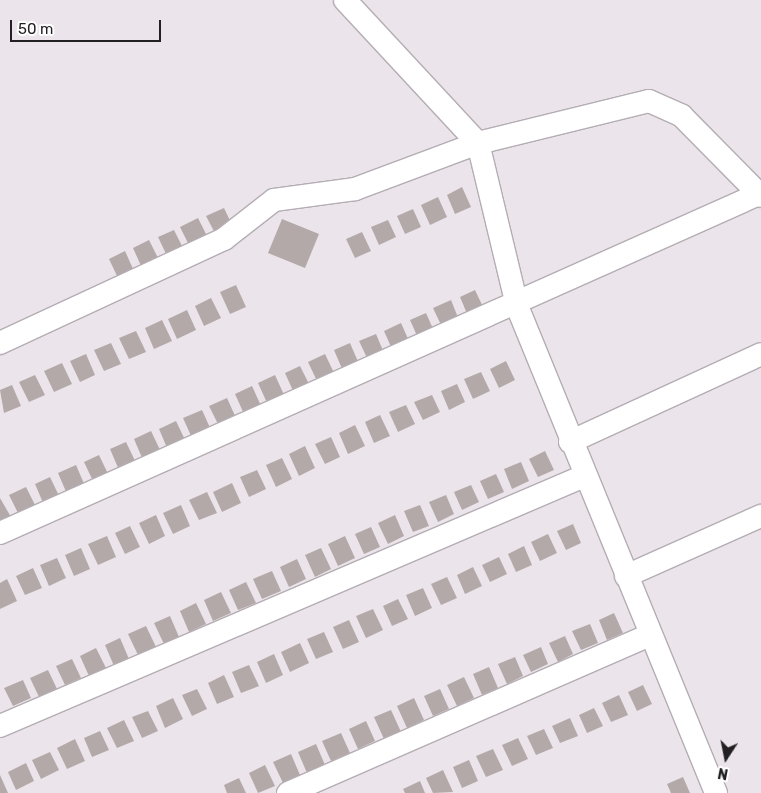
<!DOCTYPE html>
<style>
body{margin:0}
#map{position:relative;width:761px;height:793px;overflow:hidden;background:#ebe4eb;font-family:Rubik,sans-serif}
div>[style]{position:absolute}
.building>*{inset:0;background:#b3a9a8}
.roads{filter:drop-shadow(1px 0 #b4adb3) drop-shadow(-1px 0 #b4adb3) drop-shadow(0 1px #b4adb3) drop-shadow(0 -1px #b4adb3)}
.street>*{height:22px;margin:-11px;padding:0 11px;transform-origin:11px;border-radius:11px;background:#fff}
span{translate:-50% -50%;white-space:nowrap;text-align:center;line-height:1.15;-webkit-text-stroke:5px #fff;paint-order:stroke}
.north{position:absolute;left:701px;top:733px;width:50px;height:50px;-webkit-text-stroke:4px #fff;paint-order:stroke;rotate:191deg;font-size:14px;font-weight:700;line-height:20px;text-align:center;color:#222022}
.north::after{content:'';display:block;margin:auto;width:18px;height:22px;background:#222022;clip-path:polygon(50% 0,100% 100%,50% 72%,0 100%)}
.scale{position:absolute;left:10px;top:20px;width:151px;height:22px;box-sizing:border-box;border:2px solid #222022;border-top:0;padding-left:6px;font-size:15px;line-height:18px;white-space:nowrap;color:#222022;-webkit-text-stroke:4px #fff;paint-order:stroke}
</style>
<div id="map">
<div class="building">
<div style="clip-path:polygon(462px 187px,471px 207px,455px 214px,447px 195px)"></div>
<div style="clip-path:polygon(438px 197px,447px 217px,430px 225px,421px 205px)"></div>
<div style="clip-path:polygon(224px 208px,233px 227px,216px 235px,206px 216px)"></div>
<div style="clip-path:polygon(413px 209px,421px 227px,405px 234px,397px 216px)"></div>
<div style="clip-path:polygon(198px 218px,208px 238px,190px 247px,180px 227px)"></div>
<div style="clip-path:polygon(282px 219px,319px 234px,305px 268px,268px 253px)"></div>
<div style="clip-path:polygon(388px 220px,396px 237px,379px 245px,371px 227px)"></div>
<div style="clip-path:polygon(174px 230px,183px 248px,167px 256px,158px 237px)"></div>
<div style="clip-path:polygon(362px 232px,371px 251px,355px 258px,346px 239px)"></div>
<div style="clip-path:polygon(149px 240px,159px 260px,142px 268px,133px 248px)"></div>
<div style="clip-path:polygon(125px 251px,134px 271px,118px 278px,109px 259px)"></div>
<div style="clip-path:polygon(236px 285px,246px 307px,230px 314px,220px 292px)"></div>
<div style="clip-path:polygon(475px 290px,484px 309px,468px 316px,460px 297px)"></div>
<div style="clip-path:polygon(211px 298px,221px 318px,204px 326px,195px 306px)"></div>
<div style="clip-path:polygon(451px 300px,459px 320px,442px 327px,433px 308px)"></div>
<div style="clip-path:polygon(187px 310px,196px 330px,177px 339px,168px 319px)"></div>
<div style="clip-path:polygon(426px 313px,434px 331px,418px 338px,410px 320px)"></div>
<div style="clip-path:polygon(162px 320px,172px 341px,154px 349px,145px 328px)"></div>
<div style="clip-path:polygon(401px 323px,409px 341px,392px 349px,384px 331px)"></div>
<div style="clip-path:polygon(136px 331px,146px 352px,129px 359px,119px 338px)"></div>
<div style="clip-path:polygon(376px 334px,384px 353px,368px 360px,359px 341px)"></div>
<div style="clip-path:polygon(111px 343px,121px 364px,104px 371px,94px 350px)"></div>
<div style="clip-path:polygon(350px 343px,359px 364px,343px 371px,334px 350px)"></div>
<div style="clip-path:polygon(86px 354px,95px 375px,80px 382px,70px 361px)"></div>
<div style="clip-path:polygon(325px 354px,335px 375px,318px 383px,308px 362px)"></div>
<div style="clip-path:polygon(506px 361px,515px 380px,499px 388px,490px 369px)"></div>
<div style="clip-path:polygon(62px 363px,72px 384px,54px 392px,44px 371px)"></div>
<div style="clip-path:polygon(300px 366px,310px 386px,294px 393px,285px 373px)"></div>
<div style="clip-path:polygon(481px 372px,490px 391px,473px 399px,464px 379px)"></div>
<div style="clip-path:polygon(35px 375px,45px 395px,29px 402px,19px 382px)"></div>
<div style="clip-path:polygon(275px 375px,285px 397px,268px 405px,258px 383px)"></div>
<div style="clip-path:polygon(457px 384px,465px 402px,449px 410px,441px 391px)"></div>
<div style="clip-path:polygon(12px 385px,21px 406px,4px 413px,0 390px)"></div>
<div style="clip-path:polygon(252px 386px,262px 408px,245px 416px,235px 394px)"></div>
<div style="clip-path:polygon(432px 395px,440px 412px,423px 420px,414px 402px)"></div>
<div style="clip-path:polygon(227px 398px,236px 418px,219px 426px,209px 406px)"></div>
<div style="clip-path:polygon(406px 405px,415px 424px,398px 432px,389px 412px)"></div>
<div style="clip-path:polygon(202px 410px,211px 430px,192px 438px,183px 418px)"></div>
<div style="clip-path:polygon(380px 415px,390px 436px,374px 443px,365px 422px)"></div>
<div style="clip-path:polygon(176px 421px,186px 442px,168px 450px,159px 429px)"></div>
<div style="clip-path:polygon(355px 425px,365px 446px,348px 454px,339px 433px)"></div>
<div style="clip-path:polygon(151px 431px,161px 452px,143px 460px,134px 439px)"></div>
<div style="clip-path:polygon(331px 437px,340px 457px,325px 464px,315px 444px)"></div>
<div style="clip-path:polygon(126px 442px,136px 463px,119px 470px,110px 449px)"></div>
<div style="clip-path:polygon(305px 446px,315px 468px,299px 476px,289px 454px)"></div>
<div style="clip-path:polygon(545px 451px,554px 470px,538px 477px,529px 459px)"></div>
<div style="clip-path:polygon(99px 455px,109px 476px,94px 483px,84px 462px)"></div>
<div style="clip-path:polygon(282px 458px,292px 479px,276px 487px,266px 465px)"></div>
<div style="clip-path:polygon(521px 462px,529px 481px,512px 489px,504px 469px)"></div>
<div style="clip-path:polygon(76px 465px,85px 486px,67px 494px,58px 473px)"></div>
<div style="clip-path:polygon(257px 470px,266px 489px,249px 497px,240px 477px)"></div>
<div style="clip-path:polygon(496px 474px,504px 492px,488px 499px,480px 481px)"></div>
<div style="clip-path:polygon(50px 477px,60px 498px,44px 505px,35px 484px)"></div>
<div style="clip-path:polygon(232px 483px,241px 503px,222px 512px,213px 492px)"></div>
<div style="clip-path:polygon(471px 485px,479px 502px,462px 510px,454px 492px)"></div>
<div style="clip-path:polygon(26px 487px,36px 507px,19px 515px,9px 495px)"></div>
<div style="clip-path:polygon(207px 492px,217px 513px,199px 520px,189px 500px)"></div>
<div style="clip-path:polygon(446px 495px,454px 514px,438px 522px,429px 502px)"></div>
<div style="clip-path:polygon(0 498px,11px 517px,0 522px)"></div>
<div style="clip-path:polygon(181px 505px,190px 526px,173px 534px,163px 513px)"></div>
<div style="clip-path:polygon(420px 505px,429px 526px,413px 532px,404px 511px)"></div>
<div style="clip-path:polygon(156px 515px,165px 536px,149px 544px,139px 523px)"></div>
<div style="clip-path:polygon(395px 515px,404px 536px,388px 544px,378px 523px)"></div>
<div style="clip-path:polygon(573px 524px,581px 543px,566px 550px,557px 531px)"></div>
<div style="clip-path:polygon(130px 526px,140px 547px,125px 554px,115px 533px)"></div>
<div style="clip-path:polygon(371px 527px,380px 547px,364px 554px,355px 534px)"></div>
<div style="clip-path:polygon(548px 534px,557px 553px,540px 561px,531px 542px)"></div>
<div style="clip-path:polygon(107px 536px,116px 557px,98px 565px,88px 544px)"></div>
<div style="clip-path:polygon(345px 536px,355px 558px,338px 566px,328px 544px)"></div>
<div style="clip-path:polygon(524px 546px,532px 565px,516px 572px,508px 554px)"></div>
<div style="clip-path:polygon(81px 548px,90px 569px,74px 576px,65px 555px)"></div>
<div style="clip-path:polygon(321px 548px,331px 569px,315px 577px,305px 555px)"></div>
<div style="clip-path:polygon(499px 557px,507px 574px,490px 582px,482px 565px)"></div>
<div style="clip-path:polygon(57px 558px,66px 578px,49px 586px,40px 565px)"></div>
<div style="clip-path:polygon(297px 559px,306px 579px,289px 587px,280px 567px)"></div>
<div style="clip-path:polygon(473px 567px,482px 586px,465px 594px,457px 575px)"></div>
<div style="clip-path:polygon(33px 568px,42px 588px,25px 595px,16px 576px)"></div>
<div style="clip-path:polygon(272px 571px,281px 591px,262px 599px,253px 579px)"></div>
<div style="clip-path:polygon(447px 577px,457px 598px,441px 605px,431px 584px)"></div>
<div style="clip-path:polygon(7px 579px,17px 601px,0 609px,0 583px)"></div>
<div style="clip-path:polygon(246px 582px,256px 603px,238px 610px,229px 590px)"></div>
<div style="clip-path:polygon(423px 588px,432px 608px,415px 616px,406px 595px)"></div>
<div style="clip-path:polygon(221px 592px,231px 613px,213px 621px,204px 600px)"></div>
<div style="clip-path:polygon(398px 599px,408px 619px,392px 626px,383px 606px)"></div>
<div style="clip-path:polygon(196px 603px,206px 624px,189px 632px,180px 611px)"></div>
<div style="clip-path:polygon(373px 609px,383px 630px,366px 638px,356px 616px)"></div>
<div style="clip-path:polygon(614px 613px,623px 633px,607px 640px,599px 620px)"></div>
<div style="clip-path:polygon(170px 616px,179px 637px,164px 644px,154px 623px)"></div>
<div style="clip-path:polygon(349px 620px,359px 642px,343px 649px,333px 627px)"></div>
<div style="clip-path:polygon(590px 624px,598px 643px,581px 650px,572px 631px)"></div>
<div style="clip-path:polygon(146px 626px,156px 647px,138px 655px,128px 634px)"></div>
<div style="clip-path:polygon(324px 632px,333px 652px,316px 659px,307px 639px)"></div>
<div style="clip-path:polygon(565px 636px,573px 654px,558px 662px,549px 643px)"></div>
<div style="clip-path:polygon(120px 638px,129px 659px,114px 666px,105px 645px)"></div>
<div style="clip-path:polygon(300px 643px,309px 663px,290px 672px,281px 652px)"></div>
<div style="clip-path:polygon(541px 647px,548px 664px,531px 672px,523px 655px)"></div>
<div style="clip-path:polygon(96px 648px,106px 668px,89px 676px,80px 656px)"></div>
<div style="clip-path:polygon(274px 654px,283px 675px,266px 683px,257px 662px)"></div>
<div style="clip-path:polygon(515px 657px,523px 676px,507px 684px,498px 664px)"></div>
<div style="clip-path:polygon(72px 659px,81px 678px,65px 685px,56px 666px)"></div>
<div style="clip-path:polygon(249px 665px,259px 686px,241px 693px,232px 672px)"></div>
<div style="clip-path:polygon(489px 667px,498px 688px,482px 695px,473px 674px)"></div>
<div style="clip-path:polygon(48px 670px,58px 691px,40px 699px,30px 678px)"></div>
<div style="clip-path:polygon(224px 675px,234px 697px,217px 704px,208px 683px)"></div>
<div style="clip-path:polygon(464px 677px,474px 698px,457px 706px,447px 685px)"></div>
<div style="clip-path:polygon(23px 680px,31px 698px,13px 706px,4px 688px)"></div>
<div style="clip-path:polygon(643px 685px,652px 704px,637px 711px,628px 692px)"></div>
<div style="clip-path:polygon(197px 689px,207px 709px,192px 716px,182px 695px)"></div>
<div style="clip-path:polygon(440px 689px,449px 709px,433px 716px,424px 696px)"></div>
<div style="clip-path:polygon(619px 695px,628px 715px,611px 722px,602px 703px)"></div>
<div style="clip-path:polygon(173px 698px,183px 719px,165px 728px,156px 706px)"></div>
<div style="clip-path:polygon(414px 698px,424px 720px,407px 728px,397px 706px)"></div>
<div style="clip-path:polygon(594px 708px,603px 726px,587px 733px,579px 715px)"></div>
<div style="clip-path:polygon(391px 710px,401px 732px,384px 739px,374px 717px)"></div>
<div style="clip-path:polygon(148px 711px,158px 731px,142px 738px,132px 717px)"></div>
<div style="clip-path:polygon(570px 718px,578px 736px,560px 743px,552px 726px)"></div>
<div style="clip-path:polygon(124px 720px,134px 741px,117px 748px,107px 728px)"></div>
<div style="clip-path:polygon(366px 721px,375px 741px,358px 749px,349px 729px)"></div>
<div style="clip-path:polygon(544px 729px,553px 748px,536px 755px,527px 736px)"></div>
<div style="clip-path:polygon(100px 731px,109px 750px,92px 757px,84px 738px)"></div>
<div style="clip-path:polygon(341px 733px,350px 753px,331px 761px,322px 741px)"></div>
<div style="clip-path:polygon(518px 738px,528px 759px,512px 766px,502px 745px)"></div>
<div style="clip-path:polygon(75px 739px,85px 761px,67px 769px,57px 748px)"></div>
<div style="clip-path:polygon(316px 744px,325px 765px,307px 773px,298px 752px)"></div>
<div style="clip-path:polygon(493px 749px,503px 770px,486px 777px,476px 756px)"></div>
<div style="clip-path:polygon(50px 752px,59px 770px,41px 779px,32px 760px)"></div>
<div style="clip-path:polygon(291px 754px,300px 775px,283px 783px,273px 762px)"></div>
<div style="clip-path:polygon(469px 760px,478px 781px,462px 788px,453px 767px)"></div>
<div style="clip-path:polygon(26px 763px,34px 781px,16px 790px,8px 772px)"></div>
<div style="clip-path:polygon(265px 765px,275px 786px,258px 793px,249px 773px)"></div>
<div style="clip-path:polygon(443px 770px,453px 792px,433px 793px,426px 778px)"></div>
<div style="clip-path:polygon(0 775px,8px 793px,0 793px)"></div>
<div style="clip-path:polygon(683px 777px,690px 793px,671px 793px,667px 784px)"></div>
<div style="clip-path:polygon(239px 778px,246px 793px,227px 793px,224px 785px)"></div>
<div style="clip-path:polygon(420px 781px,425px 793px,405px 793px,403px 789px)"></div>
</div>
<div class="roads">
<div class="street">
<div style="left:345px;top:0;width:195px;rotate:47.1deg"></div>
<div style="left:478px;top:143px;width:168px;rotate:76.5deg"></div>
<div style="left:517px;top:306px;width:526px;rotate:67.77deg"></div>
<div style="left:0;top:343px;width:247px;rotate:-24.9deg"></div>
<div style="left:224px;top:239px;width:63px;rotate:-38deg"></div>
<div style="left:274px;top:200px;width:82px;rotate:-7.7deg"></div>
<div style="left:355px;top:189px;width:131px;rotate:-20.5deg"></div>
<div style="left:478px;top:143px;width:176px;rotate:-13.8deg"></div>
<div style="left:649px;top:101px;width:36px;rotate:24deg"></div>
<div style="left:682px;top:116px;width:112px;rotate:45.4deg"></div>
<div style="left:570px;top:442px;width:210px;rotate:-24.7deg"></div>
<div style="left:0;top:533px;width:831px;rotate:-24.07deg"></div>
<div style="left:626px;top:576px;width:148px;rotate:-24deg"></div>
<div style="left:0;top:726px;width:635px;rotate:-23.17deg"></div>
<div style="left:288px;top:793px;width:395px;rotate:-23.6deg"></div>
</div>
</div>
<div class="north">N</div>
<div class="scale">50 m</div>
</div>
